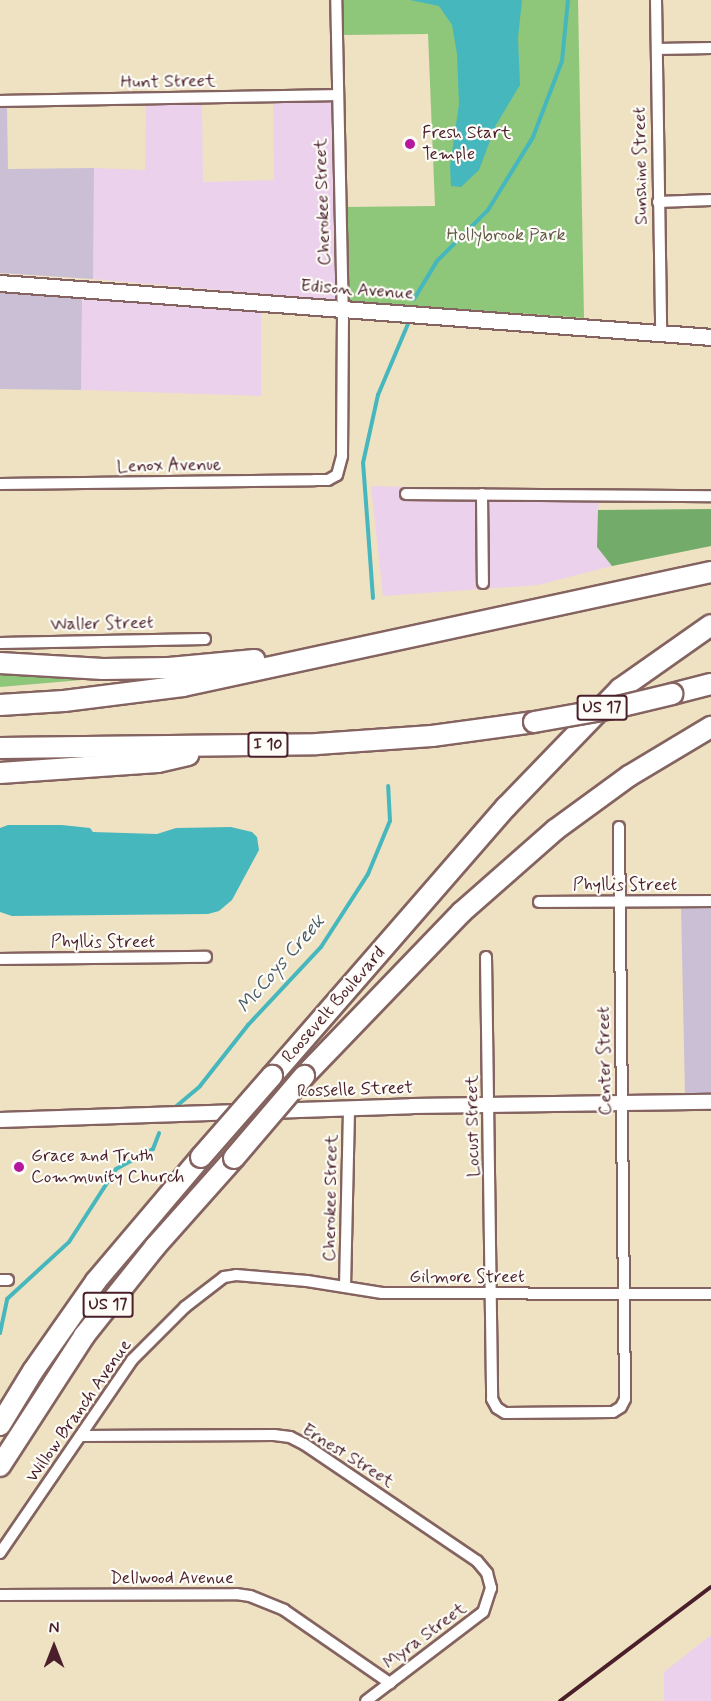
<!DOCTYPE html>
<style>
body{margin:0}
#map{position:relative;width:711px;height:1701px;overflow:hidden;background:#efe2c2;font-family:Mynerve,sans-serif}
div>[style]{position:absolute}
.built>*{inset:0;background:#ebd1eb}
.industrial>*{inset:0;background:#cbbfd5}
.green>*{inset:0;background:#8ec67a}
.forest>*{inset:0;background:#72ab6a}
.water>*{inset:0;background:#47b7be}
.stream>*{height:4px;margin:-2px;padding:0 2px;transform-origin:2px;border-radius:2px;background:#47b7be}
.roads{filter:drop-shadow(2px 0 #846360) drop-shadow(-2px 0 #846360) drop-shadow(0 2px #846360) drop-shadow(0 -2px #846360)}
.minor>*{height:10px;margin:-5px;padding:0 5px;transform-origin:5px;border-radius:5px;background:#fff}
.tertiary>*{height:14px;margin:-7px;padding:0 7px;transform-origin:7px;border-radius:7px;background:#fff}
.secondary>*{height:15px;margin:-7.5px;padding:0 7.5px;transform-origin:7.5px;border-radius:7.5px;background:#fff}
.motorway>*{height:20px;margin:-10px;padding:0 10px;transform-origin:10px;border-radius:10px;background:#fff}
.rail>*{height:4px;margin:-2px;padding:0 2px;transform-origin:2px;border-radius:2px;background:#4a1f2b}
.bridges{filter:drop-shadow(2px 0 #846360) drop-shadow(-2px 0 #846360) drop-shadow(0 2px #846360) drop-shadow(0 -2px #846360)}
.motorway-bridge>*{height:20px;margin:-10px;padding:0 10px;transform-origin:10px;border-radius:10px;background:#fff}
.dots>*{width:16px;height:16px;translate:-50% -50%;box-sizing:border-box;border:3px solid #fdfcf7;border-radius:50%}
span{translate:-50% -50%;white-space:nowrap;text-align:center;line-height:1.15;-webkit-text-stroke:4.5px #fdfcf7;paint-order:stroke}
.shield-label span{padding:2px 4px;background:#fdfcf7;border:2px solid;border-radius:4px;-webkit-text-stroke-width:0}
.shield-label{font-size:16px;color:#4a1f2b;font-weight:700}
.street-label{font-size:18px;color:#4a1f2b}
.poi-label{font-size:18px;color:#4a1f2b}
.left{translate:0 -50%;text-align:left}
.park-label{font-size:18px;color:#625947}
.water-label{font-size:20px;color:#495c66;font-style:italic}
.north{position:absolute;left:24px;top:1617px;width:60px;height:60px;-webkit-text-stroke:4px #fdfcf7;paint-order:stroke;rotate:0deg;font-size:16px;font-weight:700;line-height:24px;text-align:center;color:#4a1f2b}
.north::after{content:'';display:block;margin:auto;width:21px;height:27px;background:#4a1f2b;clip-path:polygon(50% 0,100% 100%,50% 72%,0 100%)}
</style>
<div id="map">
<div class="built">
<div style="clip-path:polygon(342px 100px,346px 301px,93px 279px,94px 168px,145px 170px,146px 103px,202px 103px,203px 182px,274px 180px,273px 101px)"></div>
<div style="clip-path:polygon(82px 296px,261px 311px,261px 396px,81px 390px)"></div>
<div style="clip-path:polygon(371px 486px,599px 492px,597px 547px,612px 566px,538px 585px,383px 596px)"></div>
<div style="clip-path:polygon(711px 1635px,711px 1701px,664px 1701px,664px 1672px)"></div>
</div>
<div class="industrial">
<div style="clip-path:polygon(0 107px,7px 107px,8px 169px,94px 168px,93px 279px,0 273px)"></div>
<div style="clip-path:polygon(0 290px,82px 296px,81px 390px,0 389px)"></div>
<div style="clip-path:polygon(681px 906px,711px 906px,711px 1095px,685px 1095px)"></div>
</div>
<div class="green">
<div style="clip-path:polygon(341px 0,578px 0,584px 318px,346px 301px,344px 207px,435px 206px,428px 34px,341px 35px)"></div>
<div style="clip-path:polygon(0 669px,140px 675px,0 687px)"></div>
</div>
<div class="forest">
<div style="clip-path:polygon(711px 509px,711px 546px,612px 566px,597px 547px,598px 510px)"></div>
</div>
<div class="water">
<div style="clip-path:polygon(410px 0,522px 0,518px 38px,520px 85px,496px 125px,479px 170px,461px 187px,451px 186px,450px 166px,459px 104px,457px 54px,452px 25px,439px 6px)"></div>
<div style="clip-path:polygon(8px 825px,62px 825px,90px 828px,93px 832px,157px 834px,176px 828px,231px 827px,252px 832px,257px 837px,259px 850px,232px 900px,219px 911px,208px 914px,12px 916px,0 912px,0 828px)"></div>
</div>
<div class="stream">
<div style="left:414px;top:299px;width:44px;rotate:-58.8deg"></div>
<div style="left:437px;top:261px;width:72px;rotate:-45deg"></div>
<div style="left:488px;top:210px;width:86px;rotate:-58.3deg"></div>
<div style="left:533px;top:137px;width:81px;rotate:-69.1deg"></div>
<div style="left:562px;top:61px;width:61px;rotate:-84.4deg"></div>
<div style="left:373px;top:598px;width:135px;rotate:-94.2deg"></div>
<div style="left:363px;top:463px;width:70px;rotate:-77.6deg"></div>
<div style="left:378px;top:395px;width:77px;rotate:-67.1deg"></div>
<div style="left:173px;top:1109px;width:35px;rotate:-40deg"></div>
<div style="left:200px;top:1086px;width:78px;rotate:-51.8deg"></div>
<div style="left:248px;top:1025px;width:107px;rotate:-46.9deg"></div>
<div style="left:321px;top:947px;width:87px;rotate:-57.2deg"></div>
<div style="left:368px;top:874px;width:57px;rotate:-67.5deg"></div>
<div style="left:390px;top:821px;width:35px;rotate:-93deg"></div>
<div style="left:0;top:1333px;width:35px;rotate:-78deg"></div>
<div style="left:7px;top:1299px;width:84px;rotate:-42.6deg"></div>
<div style="left:69px;top:1242px;width:87px;rotate:-57.2deg"></div>
<div style="left:116px;top:1169px;width:42px;rotate:-28.4deg"></div>
<div style="left:153px;top:1149px;width:17px;rotate:-69deg"></div>
</div>
<div class="roads">
<div class="minor">
<div style="left:656px;top:0;width:332px;rotate:89.1deg"></div>
<div style="left:657px;top:49px;width:54px;rotate:-1.1deg"></div>
<div style="left:0;top:101px;width:336px;rotate:-1deg"></div>
<div style="left:658px;top:202px;width:53px;rotate:-2.2deg"></div>
<div style="left:0;top:484px;width:315px;rotate:-0.7deg"></div>
<div style="left:315px;top:480px;width:13px"></div>
<div style="left:328px;top:480px;width:10px;rotate:-29deg"></div>
<div style="left:337px;top:475px;width:20px;rotate:-75deg"></div>
<div style="left:342px;top:456px;width:134px;rotate:-89.6deg"></div>
<div style="left:343px;top:322px;width:322px;rotate:-91.2deg"></div>
<div style="left:406px;top:494px;width:305px;rotate:0.4deg"></div>
<div style="left:482px;top:494px;width:89px;rotate:89.4deg"></div>
<div style="left:0;top:643px;width:205px;rotate:-1.1deg"></div>
<div style="left:539px;top:902px;width:172px;rotate:-0.3deg"></div>
<div style="left:486px;top:957px;width:442px;rotate:89.2deg"></div>
<div style="left:492px;top:1399px;width:10px;rotate:61deg"></div>
<div style="left:497px;top:1408px;width:9px;rotate:32deg"></div>
<div style="left:505px;top:1413px;width:108px;rotate:-0.5deg"></div>
<div style="left:613px;top:1412px;width:9px;rotate:-32deg"></div>
<div style="left:621px;top:1407px;width:9px;rotate:-63deg"></div>
<div style="left:625px;top:1399px;width:572px;rotate:-90.6deg"></div>
<div style="left:0;top:959px;width:206px;rotate:-0.6deg"></div>
<div style="left:0;top:1280px;width:8px"></div>
<div style="left:345px;top:1287px;width:178px;rotate:-88.7deg"></div>
<div style="left:81px;top:1436px;width:193px;rotate:-0.3deg"></div>
<div style="left:274px;top:1435px;width:16px;rotate:7deg"></div>
<div style="left:290px;top:1437px;width:16px;rotate:27deg"></div>
<div style="left:304px;top:1444px;width:209px;rotate:34.1deg"></div>
<div style="left:477px;top:1561px;width:16px;rotate:50deg"></div>
<div style="left:487px;top:1573px;width:16px;rotate:75deg"></div>
<div style="left:491px;top:1588px;width:25px;rotate:108deg"></div>
<div style="left:483px;top:1612px;width:147px;rotate:142.7deg"></div>
<div style="left:0;top:1553px;width:234px;rotate:-55.6deg"></div>
<div style="left:132px;top:1360px;width:75px;rotate:-45deg"></div>
<div style="left:185px;top:1307px;width:49px;rotate:-37.6deg"></div>
<div style="left:224px;top:1277px;width:12px;rotate:-9deg"></div>
<div style="left:236px;top:1275px;width:71px;rotate:4.8deg"></div>
<div style="left:307px;top:1281px;width:76px;rotate:9.1deg"></div>
<div style="left:382px;top:1293px;width:329px;rotate:0.2deg"></div>
<div style="left:0;top:1595px;width:236px;rotate:-0.2deg"></div>
<div style="left:236px;top:1594px;width:14px;rotate:8deg"></div>
<div style="left:250px;top:1596px;width:37px;rotate:22deg"></div>
<div style="left:284px;top:1610px;width:129px;rotate:34.6deg"></div>
</div>
<div class="tertiary">
<div style="left:0;top:1120px;width:412px;rotate:-1.9deg"></div>
<div style="left:412px;top:1106px;width:299px;rotate:-0.8deg"></div>
</div>
<div class="secondary">
<div style="left:0;top:283px;width:713px;rotate:4.34deg"></div>
</div>
<div class="motorway">
<div style="left:0;top:663px;width:103px;rotate:3.3deg"></div>
<div style="left:103px;top:669px;width:66px;rotate:-0.9deg"></div>
<div style="left:169px;top:668px;width:86px;rotate:-5.3deg"></div>
<div style="left:672px;top:694px;width:40px;rotate:-14.4deg"></div>
<div style="left:0;top:705px;width:64px;rotate:-3.6deg"></div>
<div style="left:64px;top:701px;width:120px;rotate:-7.2deg"></div>
<div style="left:183px;top:686px;width:540px;rotate:-12.18deg"></div>
<div style="left:0;top:748px;width:317px;rotate:-0.7deg"></div>
<div style="left:317px;top:744px;width:115px;rotate:-4deg"></div>
<div style="left:432px;top:736px;width:103px;rotate:-7.8deg"></div>
<div style="left:0;top:773px;width:158px;rotate:-4deg"></div>
<div style="left:158px;top:762px;width:31px;rotate:-13deg"></div>
<div style="left:272px;top:1076px;width:357px;rotate:-49deg"></div>
<div style="left:506px;top:807px;width:164px;rotate:-46deg"></div>
<div style="left:620px;top:689px;width:111px;rotate:-35.1deg"></div>
<div style="left:304px;top:1076px;width:228px;rotate:-46.1deg"></div>
<div style="left:462px;top:912px;width:124px;rotate:-41.4deg"></div>
<div style="left:555px;top:830px;width:92px;rotate:-36.1deg"></div>
<div style="left:629px;top:776px;width:96px;rotate:-30.9deg"></div>
<div style="left:0;top:1425px;width:63px;rotate:-58.6deg"></div>
<div style="left:33px;top:1371px;width:110px;rotate:-55deg"></div>
<div style="left:96px;top:1281px;width:162px;rotate:-49.7deg"></div>
<div style="left:0;top:1466px;width:155px;rotate:-57.1deg"></div>
<div style="left:84px;top:1336px;width:114px;rotate:-51.4deg"></div>
<div style="left:155px;top:1247px;width:119px;rotate:-48.4deg"></div>
</div>
</div>
<div class="rail">
<div style="left:560px;top:1701px;width:189px;rotate:-37.1deg"></div>
</div>
<div class="bridges">
<div class="motorway-bridge">
<div style="left:534px;top:722px;width:85px;rotate:-10.1deg"></div>
<div style="left:618px;top:707px;width:56px;rotate:-13.5deg"></div>
<div style="left:201px;top:1157px;width:108px;rotate:-48.8deg"></div>
<div style="left:234px;top:1158px;width:108px;rotate:-49.5deg"></div>
</div>
</div>
<div class="dots">
<div style="left:410px;top:144px;background:#b5179e"></div>
<div style="left:19px;top:1167px;background:#b5179e"></div>
</div>
<div class="shield-label">
<span style="left:602px;top:708px">US 17</span>
<span style="left:268px;top:745px">I 10</span>
<span style="left:108px;top:1305px">US 17</span>
</div>
<div class="street-label">
<span style="left:168px;top:82px;rotate:-1deg">Hunt Street</span>
<span style="left:641px;top:166px;rotate:-91deg">Sunshine Street</span>
<span style="left:323px;top:202px;rotate:-92deg">Cherokee Street</span>
<span style="left:357px;top:290px;rotate:4deg">Edison Avenue</span>
<span style="left:169px;top:466px;rotate:-1deg">Lenox Avenue</span>
<span style="left:102px;top:624px;rotate:-1deg">Waller Street</span>
<span style="left:625px;top:885px">Phyllis Street</span>
<span style="left:103px;top:942px">Phyllis Street</span>
<span style="left:334px;top:1005px;rotate:-49deg">Roosevelt Boulevard</span>
<span style="left:605px;top:1061px;rotate:-91deg">Center Street</span>
<span style="left:355px;top:1090px;rotate:-2deg">Rosselle Street</span>
<span style="left:473px;top:1126px;rotate:-91deg">Locust Street</span>
<span style="left:331px;top:1198px;rotate:-89deg">Cherokee Street</span>
<span style="left:467px;top:1277px">Gilmore Street</span>
<span style="left:79px;top:1411px;rotate:-55deg">Willow Branch Avenue</span>
<span style="left:348px;top:1456px;rotate:32deg">Ernest Street</span>
<span style="left:172px;top:1578px">Dellwood Avenue</span>
<span style="left:425px;top:1636px;rotate:-37deg">Myra Street</span>
</div>
<div class="poi-label">
<span class="left" style="left:422px;top:144px">Fresh Start<br>Temple</span>
<span class="left" style="left:31px;top:1167px">Grace and Truth<br>Community Church</span>
</div>
<div class="park-label">
<span style="left:506px;top:235px">Hollybrook Park</span>
</div>
<div class="water-label">
<span style="left:281px;top:964px;rotate:-49deg">McCoys Creek</span>
</div>
<div class="north">N</div>
</div>
